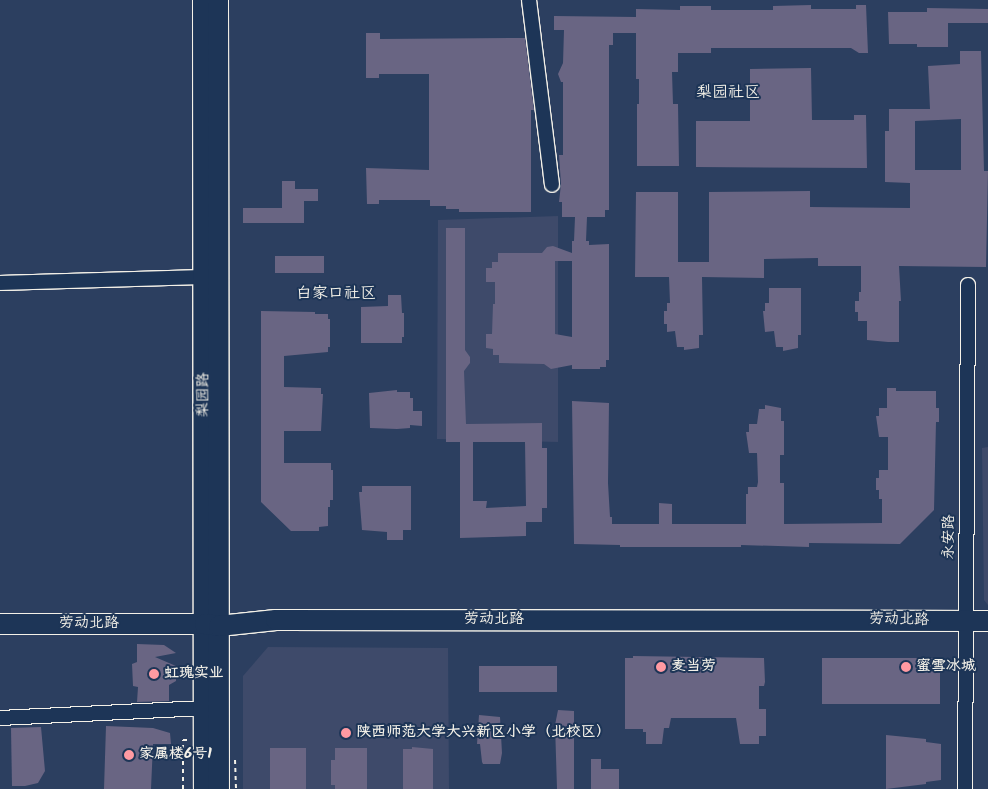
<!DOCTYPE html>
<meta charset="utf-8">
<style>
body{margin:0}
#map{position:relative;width:988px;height:789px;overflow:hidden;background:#2c3f60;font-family:Kalam,"LXGW WenKai TC",sans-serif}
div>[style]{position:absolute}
.built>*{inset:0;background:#3e4a6a}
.building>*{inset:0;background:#696583}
.path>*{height:2px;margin-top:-1px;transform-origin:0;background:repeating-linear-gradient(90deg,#f4f1e8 0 4px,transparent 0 8px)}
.roads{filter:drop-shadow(1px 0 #f4f1e8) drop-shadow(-1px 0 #f4f1e8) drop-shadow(0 1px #f4f1e8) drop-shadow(0 -1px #f4f1e8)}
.street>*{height:14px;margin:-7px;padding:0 7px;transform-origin:7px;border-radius:7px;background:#1d3557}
.secondary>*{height:20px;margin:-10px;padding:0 10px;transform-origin:10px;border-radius:10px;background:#1d3557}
.dots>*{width:14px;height:14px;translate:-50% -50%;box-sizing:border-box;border:2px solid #1d3557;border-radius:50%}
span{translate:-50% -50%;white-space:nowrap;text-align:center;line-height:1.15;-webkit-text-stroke:4px #1d3557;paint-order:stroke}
.street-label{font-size:15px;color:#f4f1e8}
.poi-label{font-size:15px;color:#f4f1e8;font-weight:700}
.left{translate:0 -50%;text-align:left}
.neighbourhood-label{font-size:16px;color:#f4f1e8}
</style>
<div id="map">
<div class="built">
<div style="clip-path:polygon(558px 216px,558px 442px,437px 439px,438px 220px)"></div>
<div style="clip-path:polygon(988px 447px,988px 605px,984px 600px,982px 448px)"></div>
<div style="clip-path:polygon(268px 647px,448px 648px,449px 789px,243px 789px,243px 676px)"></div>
</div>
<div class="building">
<div style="clip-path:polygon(evenodd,811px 5px,811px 9px,856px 9px,856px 5px,866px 5px,868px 53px,859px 53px,851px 48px,711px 48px,711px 53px,678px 53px,678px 72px,672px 72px,673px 104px,678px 104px,679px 166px,637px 166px,637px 104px,639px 104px,639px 79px,636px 79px,636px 33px,613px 33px,613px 45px,609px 45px,609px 210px,605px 210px,605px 217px,587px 217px,586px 241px,589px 241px,589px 245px,609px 244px,609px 360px,606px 360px,606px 367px,600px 367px,600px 369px,572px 369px,572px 365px,551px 369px,544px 364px,499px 363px,499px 355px,493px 355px,493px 349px,486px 348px,486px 334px,492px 334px,493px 304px,495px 304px,495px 282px,486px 282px,486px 268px,492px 268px,492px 262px,498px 262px,498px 253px,542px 253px,547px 247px,553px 246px,572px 253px,572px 241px,574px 241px,575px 217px,562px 217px,562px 202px,559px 202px,561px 184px,559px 155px,563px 155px,563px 82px,561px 82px,558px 74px,563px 63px,564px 30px,554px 30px,554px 16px,636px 17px,636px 9px,680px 10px,680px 6px,711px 6px,711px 10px,773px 10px,773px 6px,811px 5px,555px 261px,572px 261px,572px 337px,555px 334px,555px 261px)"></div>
<div style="clip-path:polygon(927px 8px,988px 9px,988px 23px,948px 23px,948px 47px,917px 47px,917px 44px,889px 44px,888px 12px,927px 12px)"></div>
<div style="clip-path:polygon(366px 33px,380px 33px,380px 39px,525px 38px,534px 110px,531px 110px,531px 212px,459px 212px,459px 209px,446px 209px,446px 206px,430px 206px,430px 200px,379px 200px,379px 204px,367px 204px,366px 168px,429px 170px,429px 74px,379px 74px,379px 78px,366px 78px)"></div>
<div style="clip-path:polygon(evenodd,960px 51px,981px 51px,984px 171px,988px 171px,986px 267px,899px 266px,901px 301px,899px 301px,899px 342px,888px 342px,867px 340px,867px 321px,858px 321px,858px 312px,855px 312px,855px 301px,859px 301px,859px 292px,861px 292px,861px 266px,818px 266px,818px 258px,764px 259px,764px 278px,702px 277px,703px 335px,699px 335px,699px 348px,684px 350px,684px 347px,677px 347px,675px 331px,667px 332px,667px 324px,664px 324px,664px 311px,667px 311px,667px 303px,670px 303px,669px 277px,635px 277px,636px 192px,678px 192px,678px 262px,709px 262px,709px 192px,810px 191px,810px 207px,910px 208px,910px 183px,885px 182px,885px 131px,889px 131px,889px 109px,930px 109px,928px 66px,960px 64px,960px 51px,961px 119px,961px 170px,915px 170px,915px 121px,961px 119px)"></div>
<div style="clip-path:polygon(811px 68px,812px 120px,854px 120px,854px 115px,866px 115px,867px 168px,696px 167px,696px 121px,750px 121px,750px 69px)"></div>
<div style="clip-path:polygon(282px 181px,295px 181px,295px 189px,318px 189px,318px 201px,304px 201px,304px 223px,243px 223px,243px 208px,282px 208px)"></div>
<div style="clip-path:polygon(evenodd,446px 228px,465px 228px,465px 350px,470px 357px,470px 363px,464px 371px,466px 424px,542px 423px,542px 448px,547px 448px,547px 508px,542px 508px,542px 522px,526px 522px,526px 536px,460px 538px,460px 442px,446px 442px,446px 228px,473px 442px,525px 442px,526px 506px,486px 508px,487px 501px,473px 501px,473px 442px)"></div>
<div style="clip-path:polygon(275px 256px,324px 256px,324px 273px,275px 273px)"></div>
<div style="clip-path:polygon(769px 288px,801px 288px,801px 335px,798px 335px,798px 348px,783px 351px,783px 347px,776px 347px,774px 331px,765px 332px,763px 311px,765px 311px,765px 303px,769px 303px)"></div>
<div style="clip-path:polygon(388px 295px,401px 295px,402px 313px,404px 313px,404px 337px,402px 337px,402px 343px,361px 343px,361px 307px,388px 306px)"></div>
<div style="clip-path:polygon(261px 311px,315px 312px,315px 314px,328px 314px,328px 319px,330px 319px,330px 347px,328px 347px,328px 352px,284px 356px,284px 387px,321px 388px,321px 394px,323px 394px,321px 431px,284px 431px,284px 463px,331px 463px,331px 470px,333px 470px,333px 500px,330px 500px,330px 507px,328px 507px,328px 526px,319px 527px,319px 531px,291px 531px,261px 502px)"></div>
<div style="clip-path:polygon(887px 388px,896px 388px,896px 391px,936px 391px,936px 408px,939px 408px,939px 422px,936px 422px,934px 510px,900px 544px,809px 543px,809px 547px,741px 545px,741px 547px,620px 547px,620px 545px,574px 544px,572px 401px,609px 403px,608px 483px,610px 517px,612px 517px,612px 524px,659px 524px,659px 503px,672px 504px,672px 524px,746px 524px,746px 494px,748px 494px,748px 487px,757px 487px,758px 482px,757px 453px,749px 453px,746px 432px,749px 432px,749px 424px,757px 424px,759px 409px,765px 409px,765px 405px,781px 408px,781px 421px,784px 421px,784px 455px,780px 455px,780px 483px,784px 483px,784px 524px,882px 523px,882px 499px,879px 499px,879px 490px,876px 490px,876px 478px,879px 478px,879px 470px,888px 470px,888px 437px,879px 437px,876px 416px,879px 416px,879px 408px,887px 408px)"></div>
<div style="clip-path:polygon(397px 390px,397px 392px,410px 392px,410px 398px,413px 398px,413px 411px,422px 411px,422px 426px,410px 425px,410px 428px,397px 429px,370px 428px,369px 393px)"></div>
<div style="clip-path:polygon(362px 486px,411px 486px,411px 530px,403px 530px,403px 540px,387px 540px,387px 532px,362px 530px,359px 492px,362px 492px)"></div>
<div style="clip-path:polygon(137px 644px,164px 645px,176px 653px,155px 657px,176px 666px,176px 681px,169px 685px,169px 701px,137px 702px,138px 687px,133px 686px,132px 664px,137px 662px)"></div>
<div style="clip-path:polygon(633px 656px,764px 658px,765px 682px,764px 686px,759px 686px,759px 709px,766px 709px,766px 736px,759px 736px,759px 744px,740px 744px,736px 718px,671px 718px,669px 728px,664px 728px,662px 744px,646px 744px,646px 732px,643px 732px,643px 729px,625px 729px,625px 658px,633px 658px)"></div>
<div style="clip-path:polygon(822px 658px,934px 658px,940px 664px,940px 704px,822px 704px)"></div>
<div style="clip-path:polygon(479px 666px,557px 666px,557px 692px,479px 692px)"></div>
<div style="clip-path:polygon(558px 710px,574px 711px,574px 789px,557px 789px,555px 725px)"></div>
<div style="clip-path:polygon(479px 715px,500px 717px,502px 753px,500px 764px,483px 764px,482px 762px,480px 744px,477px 744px)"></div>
<div style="clip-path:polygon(106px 726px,153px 728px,170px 733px,171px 744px,153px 744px,151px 789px,104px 789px)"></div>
<div style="clip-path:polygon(41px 727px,45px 771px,38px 783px,25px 786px,12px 786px,11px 728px)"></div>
<div style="clip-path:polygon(886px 735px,926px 739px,926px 742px,941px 744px,941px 780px,926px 782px,926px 784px,886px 789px)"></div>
<div style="clip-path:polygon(412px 747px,433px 749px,433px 789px,403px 789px,403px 749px,412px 749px)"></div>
<div style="clip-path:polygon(270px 748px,306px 748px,306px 789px,270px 789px)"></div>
<div style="clip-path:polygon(335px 748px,367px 748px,367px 789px,335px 789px,335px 785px,331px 785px,331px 760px,335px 760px)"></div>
<div style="clip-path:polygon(591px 759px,601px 759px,601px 769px,619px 769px,619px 789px,591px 789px)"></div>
</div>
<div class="path">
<div style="left:235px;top:760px;width:29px;rotate:88deg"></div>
<div style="left:183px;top:789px;width:49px;rotate:-90deg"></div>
<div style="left:183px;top:740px;width:6px"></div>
</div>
<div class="roads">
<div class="street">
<div style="left:529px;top:0;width:186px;rotate:82.9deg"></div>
<div style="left:0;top:283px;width:204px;rotate:-1.7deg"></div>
<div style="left:0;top:718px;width:204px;rotate:-2.8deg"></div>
<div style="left:965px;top:789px;width:504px;rotate:-89.66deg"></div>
</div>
<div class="secondary">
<div style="left:203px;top:0;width:789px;rotate:89.93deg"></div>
<div style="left:218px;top:0;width:789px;rotate:89.93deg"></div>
<div style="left:0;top:624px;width:205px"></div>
<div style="left:205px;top:624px;width:14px;rotate:8deg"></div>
<div style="left:219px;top:626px;width:57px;rotate:-6deg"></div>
<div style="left:276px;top:620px;width:712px;rotate:0.08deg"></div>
</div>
</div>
<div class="dots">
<div style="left:661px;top:667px;background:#ff9aa2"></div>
<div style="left:906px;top:667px;background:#ff9aa2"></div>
<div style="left:154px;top:674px;background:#ff9aa2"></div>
<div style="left:346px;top:733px;background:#ff9aa2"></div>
<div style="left:129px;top:755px;background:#ff9aa2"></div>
</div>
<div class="street-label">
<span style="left:204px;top:395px;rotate:-90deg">梨园路</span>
<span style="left:950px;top:537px;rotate:-90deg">永安路</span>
<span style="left:494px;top:620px">劳动北路</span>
<span style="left:899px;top:620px;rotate:1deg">劳动北路</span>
<span style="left:89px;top:624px">劳动北路</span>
</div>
<div class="poi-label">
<span class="left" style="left:671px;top:667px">麦当劳</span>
<span class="left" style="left:916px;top:667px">蜜雪冰城</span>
<span class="left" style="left:164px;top:674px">虹瑰实业</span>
<span class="left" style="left:356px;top:733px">陕西师范大学大兴新区小学（北校区）</span>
<span class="left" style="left:139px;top:755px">家属楼6号1</span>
</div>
<div class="neighbourhood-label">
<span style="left:728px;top:93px">梨园社区</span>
<span style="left:336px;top:294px">白家口社区</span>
</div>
</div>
